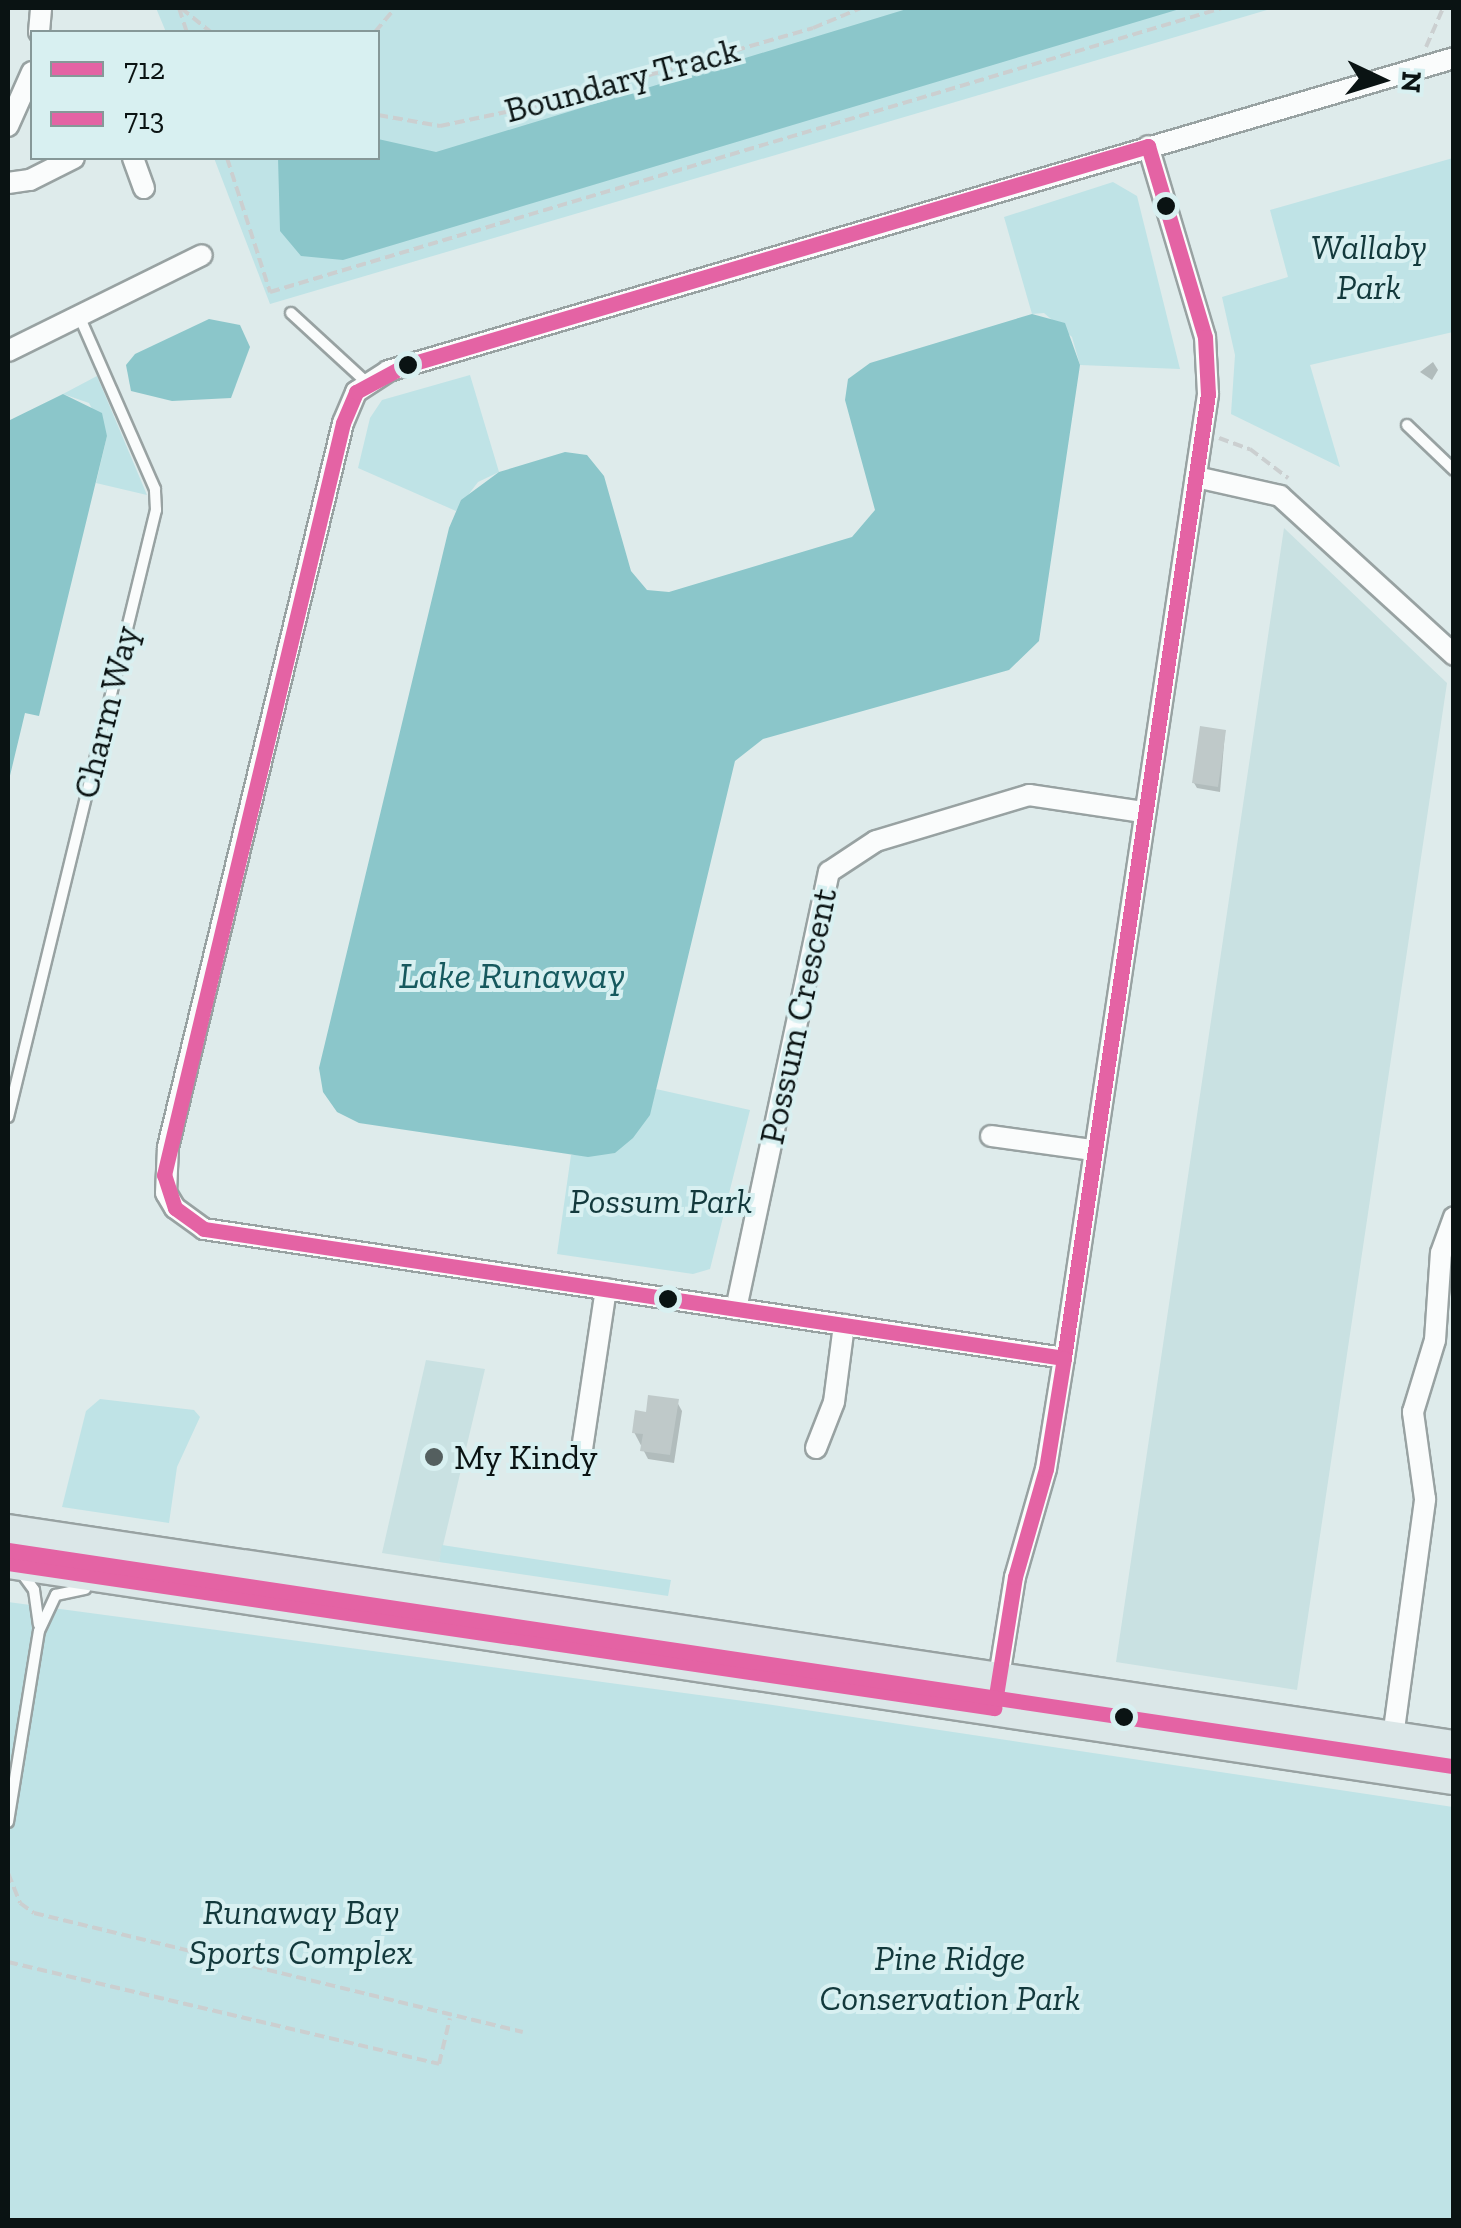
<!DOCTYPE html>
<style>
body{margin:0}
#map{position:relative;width:1461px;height:2228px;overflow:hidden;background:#deebeb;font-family:"Zilla Slab",serif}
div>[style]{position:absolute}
.built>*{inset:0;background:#c9e1e2}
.green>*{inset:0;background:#bfe3e6}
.water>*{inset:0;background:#8bc6ca}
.shadow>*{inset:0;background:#0003}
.building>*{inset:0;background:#bfc9c9}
.path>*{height:4px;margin-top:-2px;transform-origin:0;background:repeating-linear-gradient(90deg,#cbcfd0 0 10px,transparent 0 15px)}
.roads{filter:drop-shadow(2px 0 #98a2a2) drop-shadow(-2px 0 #98a2a2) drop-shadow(0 2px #98a2a2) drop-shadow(0 -2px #98a2a2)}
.service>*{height:10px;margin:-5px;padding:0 5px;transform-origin:5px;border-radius:5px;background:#fafcfc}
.minor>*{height:20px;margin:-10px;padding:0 10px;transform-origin:10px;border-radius:10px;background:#fafcfc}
.primary>*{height:30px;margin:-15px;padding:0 15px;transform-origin:15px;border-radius:15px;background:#dbe7e8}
.bus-1>*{height:15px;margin:-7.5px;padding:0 7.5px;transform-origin:7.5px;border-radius:7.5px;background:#e463a4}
.bus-2>*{height:15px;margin:-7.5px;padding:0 7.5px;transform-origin:7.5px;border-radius:7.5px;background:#e463a4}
.dots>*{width:28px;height:28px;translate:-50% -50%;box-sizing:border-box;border:5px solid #d8f0f1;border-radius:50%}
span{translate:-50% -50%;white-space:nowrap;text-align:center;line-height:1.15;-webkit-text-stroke:8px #d8f0f1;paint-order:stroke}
.street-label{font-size:35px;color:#0a1313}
.park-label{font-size:35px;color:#13393c;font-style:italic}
.poi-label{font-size:35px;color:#0a1313}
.left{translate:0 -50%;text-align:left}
.water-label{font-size:38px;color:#16595e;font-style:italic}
.frame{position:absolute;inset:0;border:10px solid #0a1313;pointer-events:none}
.legend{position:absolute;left:30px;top:30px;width:350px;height:130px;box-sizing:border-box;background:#d8f0f1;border:2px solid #869898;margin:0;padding:12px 18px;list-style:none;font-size:30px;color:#0a1313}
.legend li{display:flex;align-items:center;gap:20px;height:50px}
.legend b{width:50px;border:2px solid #869898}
.north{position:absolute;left:1331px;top:30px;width:100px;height:100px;-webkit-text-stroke:8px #d8f0f1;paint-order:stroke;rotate:94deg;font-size:28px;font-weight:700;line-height:40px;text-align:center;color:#0a1313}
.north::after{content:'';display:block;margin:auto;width:35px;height:45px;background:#0a1313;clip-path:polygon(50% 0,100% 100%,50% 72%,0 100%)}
</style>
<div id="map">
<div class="built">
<div style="clip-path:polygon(1284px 528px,1447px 683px,1297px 1690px,1116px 1662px)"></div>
<div style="clip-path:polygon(426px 1360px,485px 1369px,439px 1562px,382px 1553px)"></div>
</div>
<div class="green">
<div style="clip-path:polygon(156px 8px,1274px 8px,270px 304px,214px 158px,378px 158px,378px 32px,166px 32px)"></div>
<div style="clip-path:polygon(1453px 158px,1453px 332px,1310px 365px,1340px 467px,1231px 414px,1235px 355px,1222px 297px,1288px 277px,1270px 210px)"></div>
<div style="clip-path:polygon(1113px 182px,1137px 196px,1180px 369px,1080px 365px,1072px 337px,1044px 313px,1032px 314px,1004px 217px)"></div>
<div style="clip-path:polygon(470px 375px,499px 472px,478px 482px,456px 511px,358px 468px,370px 418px,382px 400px)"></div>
<div style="clip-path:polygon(97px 376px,147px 495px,96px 483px,107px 436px,89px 403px,63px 394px)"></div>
<div style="clip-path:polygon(656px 1089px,750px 1110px,710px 1269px,693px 1274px,557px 1254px,571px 1155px,615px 1153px,649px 1115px)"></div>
<div style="clip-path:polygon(100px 1399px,194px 1410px,200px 1417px,177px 1467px,169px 1523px,62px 1507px,86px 1411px)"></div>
<div style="clip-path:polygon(442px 1545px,671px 1580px,668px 1596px,439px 1562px)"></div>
<div style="clip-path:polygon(8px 1602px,766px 1704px,1453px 1807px,1453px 2220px,8px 2220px)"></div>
</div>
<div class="water">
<div style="clip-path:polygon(910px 8px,1183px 8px,343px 260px,301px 256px,280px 231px,278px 158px,378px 158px,378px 139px,436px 152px)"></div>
<div style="clip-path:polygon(1032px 314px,1065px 323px,1080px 365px,1039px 641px,1009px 670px,763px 739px,735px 761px,650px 1115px,633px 1138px,615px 1153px,588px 1157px,359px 1123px,337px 1112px,323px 1092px,319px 1068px,449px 528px,461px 500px,499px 472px,565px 452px,587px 455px,604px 476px,631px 571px,647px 590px,669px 592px,852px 537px,875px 510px,845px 400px,848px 379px,870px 363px)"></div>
<div style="clip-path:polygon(209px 319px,240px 325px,250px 347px,231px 398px,172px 401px,131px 391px,126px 365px,135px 354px)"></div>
<div style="clip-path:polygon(63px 394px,102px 413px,107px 436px,39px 716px,25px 713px,8px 784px,8px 421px)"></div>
</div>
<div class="shadow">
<div style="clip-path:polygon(1433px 362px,1438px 370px,1432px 380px,1420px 372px)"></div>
<div style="clip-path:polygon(1225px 732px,1220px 792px,1197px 788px,1194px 783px)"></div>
<div style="clip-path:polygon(677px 1402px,682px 1411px,674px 1463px,648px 1459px,634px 1432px,648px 1415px)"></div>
</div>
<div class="building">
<div style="clip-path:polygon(1200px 726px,1226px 730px,1218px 787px,1192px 783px)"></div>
<div style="clip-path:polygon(648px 1395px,679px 1399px,670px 1455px,640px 1451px,643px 1434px,632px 1433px,635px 1410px,646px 1412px)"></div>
</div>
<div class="path">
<div style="left:179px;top:8px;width:25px;rotate:72deg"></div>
<div style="left:181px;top:8px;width:38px;rotate:39deg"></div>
<div style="left:375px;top:32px;width:31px;rotate:-50deg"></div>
<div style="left:1426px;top:47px;width:43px;rotate:-66.4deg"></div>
<div style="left:378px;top:115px;width:63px;rotate:10.1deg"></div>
<div style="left:440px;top:126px;width:125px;rotate:-12deg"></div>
<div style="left:562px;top:100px;width:261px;rotate:-16deg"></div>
<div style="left:813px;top:28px;width:52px;rotate:-22.6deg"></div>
<div style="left:227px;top:158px;width:141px;rotate:72.2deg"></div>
<div style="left:270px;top:292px;width:993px;rotate:-16.61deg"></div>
<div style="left:1219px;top:438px;width:33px;rotate:20deg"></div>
<div style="left:1250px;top:449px;width:48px;rotate:37.3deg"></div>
<div style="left:8px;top:1873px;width:32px;rotate:68deg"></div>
<div style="left:20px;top:1903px;width:17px;rotate:36deg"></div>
<div style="left:34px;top:1913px;width:503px;rotate:13.68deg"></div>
<div style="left:8px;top:1962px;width:443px;rotate:13.3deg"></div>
<div style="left:439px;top:2064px;width:47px;rotate:-76.6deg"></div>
</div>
<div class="roads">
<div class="service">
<div style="left:291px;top:313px;width:102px;rotate:42.6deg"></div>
<div style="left:1407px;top:425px;width:65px;rotate:43.8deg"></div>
<div style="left:8px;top:1117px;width:625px;rotate:-76.3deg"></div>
<div style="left:156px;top:510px;width:21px;rotate:-93deg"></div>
<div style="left:155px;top:489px;width:189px;rotate:-113.7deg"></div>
<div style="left:21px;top:1572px;width:22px;rotate:54deg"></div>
<div style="left:34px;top:1590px;width:35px;rotate:82deg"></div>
<div style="left:8px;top:1822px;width:193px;rotate:-80.8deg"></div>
<div style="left:39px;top:1631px;width:40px;rotate:-65deg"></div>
<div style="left:56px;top:1595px;width:30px;rotate:-12deg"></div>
</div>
<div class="minor">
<div style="left:39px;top:32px;width:24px;rotate:-85deg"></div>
<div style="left:8px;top:126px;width:59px;rotate:-66deg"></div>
<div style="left:133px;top:158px;width:32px;rotate:70deg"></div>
<div style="left:8px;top:183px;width:22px;rotate:-8deg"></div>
<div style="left:30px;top:180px;width:49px;rotate:-26.6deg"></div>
<div style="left:8px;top:351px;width:216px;rotate:-26.3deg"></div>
<div style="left:1196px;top:477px;width:86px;rotate:12.7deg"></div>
<div style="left:1280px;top:496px;width:236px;rotate:42.4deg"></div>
<div style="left:991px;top:1136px;width:102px;rotate:7.9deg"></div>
<div style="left:736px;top:1309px;width:447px;rotate:-78deg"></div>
<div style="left:829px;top:872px;width:56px;rotate:-33.4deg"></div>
<div style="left:876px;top:841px;width:160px;rotate:-16.7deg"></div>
<div style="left:1029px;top:795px;width:115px;rotate:8.5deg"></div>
<div style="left:1064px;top:1358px;width:870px;rotate:-171.47deg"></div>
<div style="left:204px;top:1229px;width:36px;rotate:-144deg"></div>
<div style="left:175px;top:1208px;width:17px;rotate:-121deg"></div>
<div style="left:166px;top:1193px;width:46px;rotate:-87.5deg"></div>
<div style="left:168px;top:1147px;width:745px;rotate:-76.41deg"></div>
<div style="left:343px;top:423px;width:34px;rotate:-67deg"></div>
<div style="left:356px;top:392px;width:38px;rotate:-33deg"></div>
<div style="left:388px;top:371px;width:1111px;rotate:-16.36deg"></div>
<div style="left:816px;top:1448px;width:49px;rotate:-68.6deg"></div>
<div style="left:834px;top:1402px;width:78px;rotate:-82.6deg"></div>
<div style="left:581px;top:1456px;width:169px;rotate:-81.5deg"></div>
<div style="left:994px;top:1708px;width:133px;rotate:-80.9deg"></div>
<div style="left:1015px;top:1577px;width:112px;rotate:-74deg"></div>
<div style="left:1046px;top:1469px;width:112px;rotate:-80.8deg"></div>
<div style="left:1064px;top:1358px;width:975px;rotate:-81.5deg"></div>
<div style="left:1208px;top:394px;width:57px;rotate:-93deg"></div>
<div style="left:1205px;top:337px;width:199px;rotate:-106.6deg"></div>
<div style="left:1393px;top:1737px;width:240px;rotate:-82.3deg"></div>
<div style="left:1425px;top:1499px;width:88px;rotate:-97.9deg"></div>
<div style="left:1413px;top:1412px;width:75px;rotate:-73deg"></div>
<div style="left:1435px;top:1340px;width:87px;rotate:-86.1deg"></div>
<div style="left:1441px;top:1253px;width:38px;rotate:-70deg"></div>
</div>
<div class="primary">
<div style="left:8px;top:1530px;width:1462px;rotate:8.5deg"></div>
<div style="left:8px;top:1563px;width:1462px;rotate:8.5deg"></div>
</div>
</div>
<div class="bus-1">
<div style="left:1148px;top:146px;width:199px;rotate:73.4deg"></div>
<div style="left:1205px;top:337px;width:57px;rotate:87deg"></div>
<div style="left:1208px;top:394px;width:975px;rotate:98.5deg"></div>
<div style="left:1064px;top:1358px;width:870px;rotate:-171.47deg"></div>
<div style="left:204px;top:1229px;width:36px;rotate:-144deg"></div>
<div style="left:175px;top:1208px;width:35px;rotate:-108deg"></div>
<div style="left:164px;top:1175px;width:773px;rotate:-76.61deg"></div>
<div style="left:343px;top:423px;width:34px;rotate:-67deg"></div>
<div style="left:356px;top:392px;width:55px;rotate:-28.4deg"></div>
<div style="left:404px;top:366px;width:776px;rotate:-16.47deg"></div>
<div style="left:8px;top:1563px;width:997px;rotate:8.37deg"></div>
<div style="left:994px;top:1708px;width:133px;rotate:-80.9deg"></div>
<div style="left:1015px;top:1577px;width:112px;rotate:-74deg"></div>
<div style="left:1046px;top:1469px;width:112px;rotate:-80.8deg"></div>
</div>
<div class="bus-2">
<div style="left:8px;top:1550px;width:1459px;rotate:8.51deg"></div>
</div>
<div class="dots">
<div style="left:1166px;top:206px;background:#0a1313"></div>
<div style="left:408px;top:365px;background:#0a1313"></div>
<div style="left:668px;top:1299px;background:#0a1313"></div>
<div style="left:434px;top:1457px;background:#545f5f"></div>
<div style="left:1124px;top:1717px;background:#0a1313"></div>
</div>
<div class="street-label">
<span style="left:622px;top:80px;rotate:-15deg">Boundary Track</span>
<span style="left:106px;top:712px;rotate:-76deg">Charm Way</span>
<span style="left:798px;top:1016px;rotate:-78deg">Possum Crescent</span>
</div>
<div class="park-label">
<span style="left:1369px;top:267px">Wallaby<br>Park</span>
<span style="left:661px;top:1201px">Possum Park</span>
<span style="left:301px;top:1932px">Runaway Bay<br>Sports Complex</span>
<span style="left:950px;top:1978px">Pine Ridge<br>Conservation Park</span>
</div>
<div class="poi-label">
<span class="left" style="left:454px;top:1457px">My Kindy</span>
</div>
<div class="water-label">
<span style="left:512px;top:976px">Lake Runaway</span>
</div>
<div class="frame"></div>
<ul class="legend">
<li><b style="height:12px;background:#e463a4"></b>712</li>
<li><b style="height:12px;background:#e463a4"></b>713</li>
</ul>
<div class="north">N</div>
</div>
